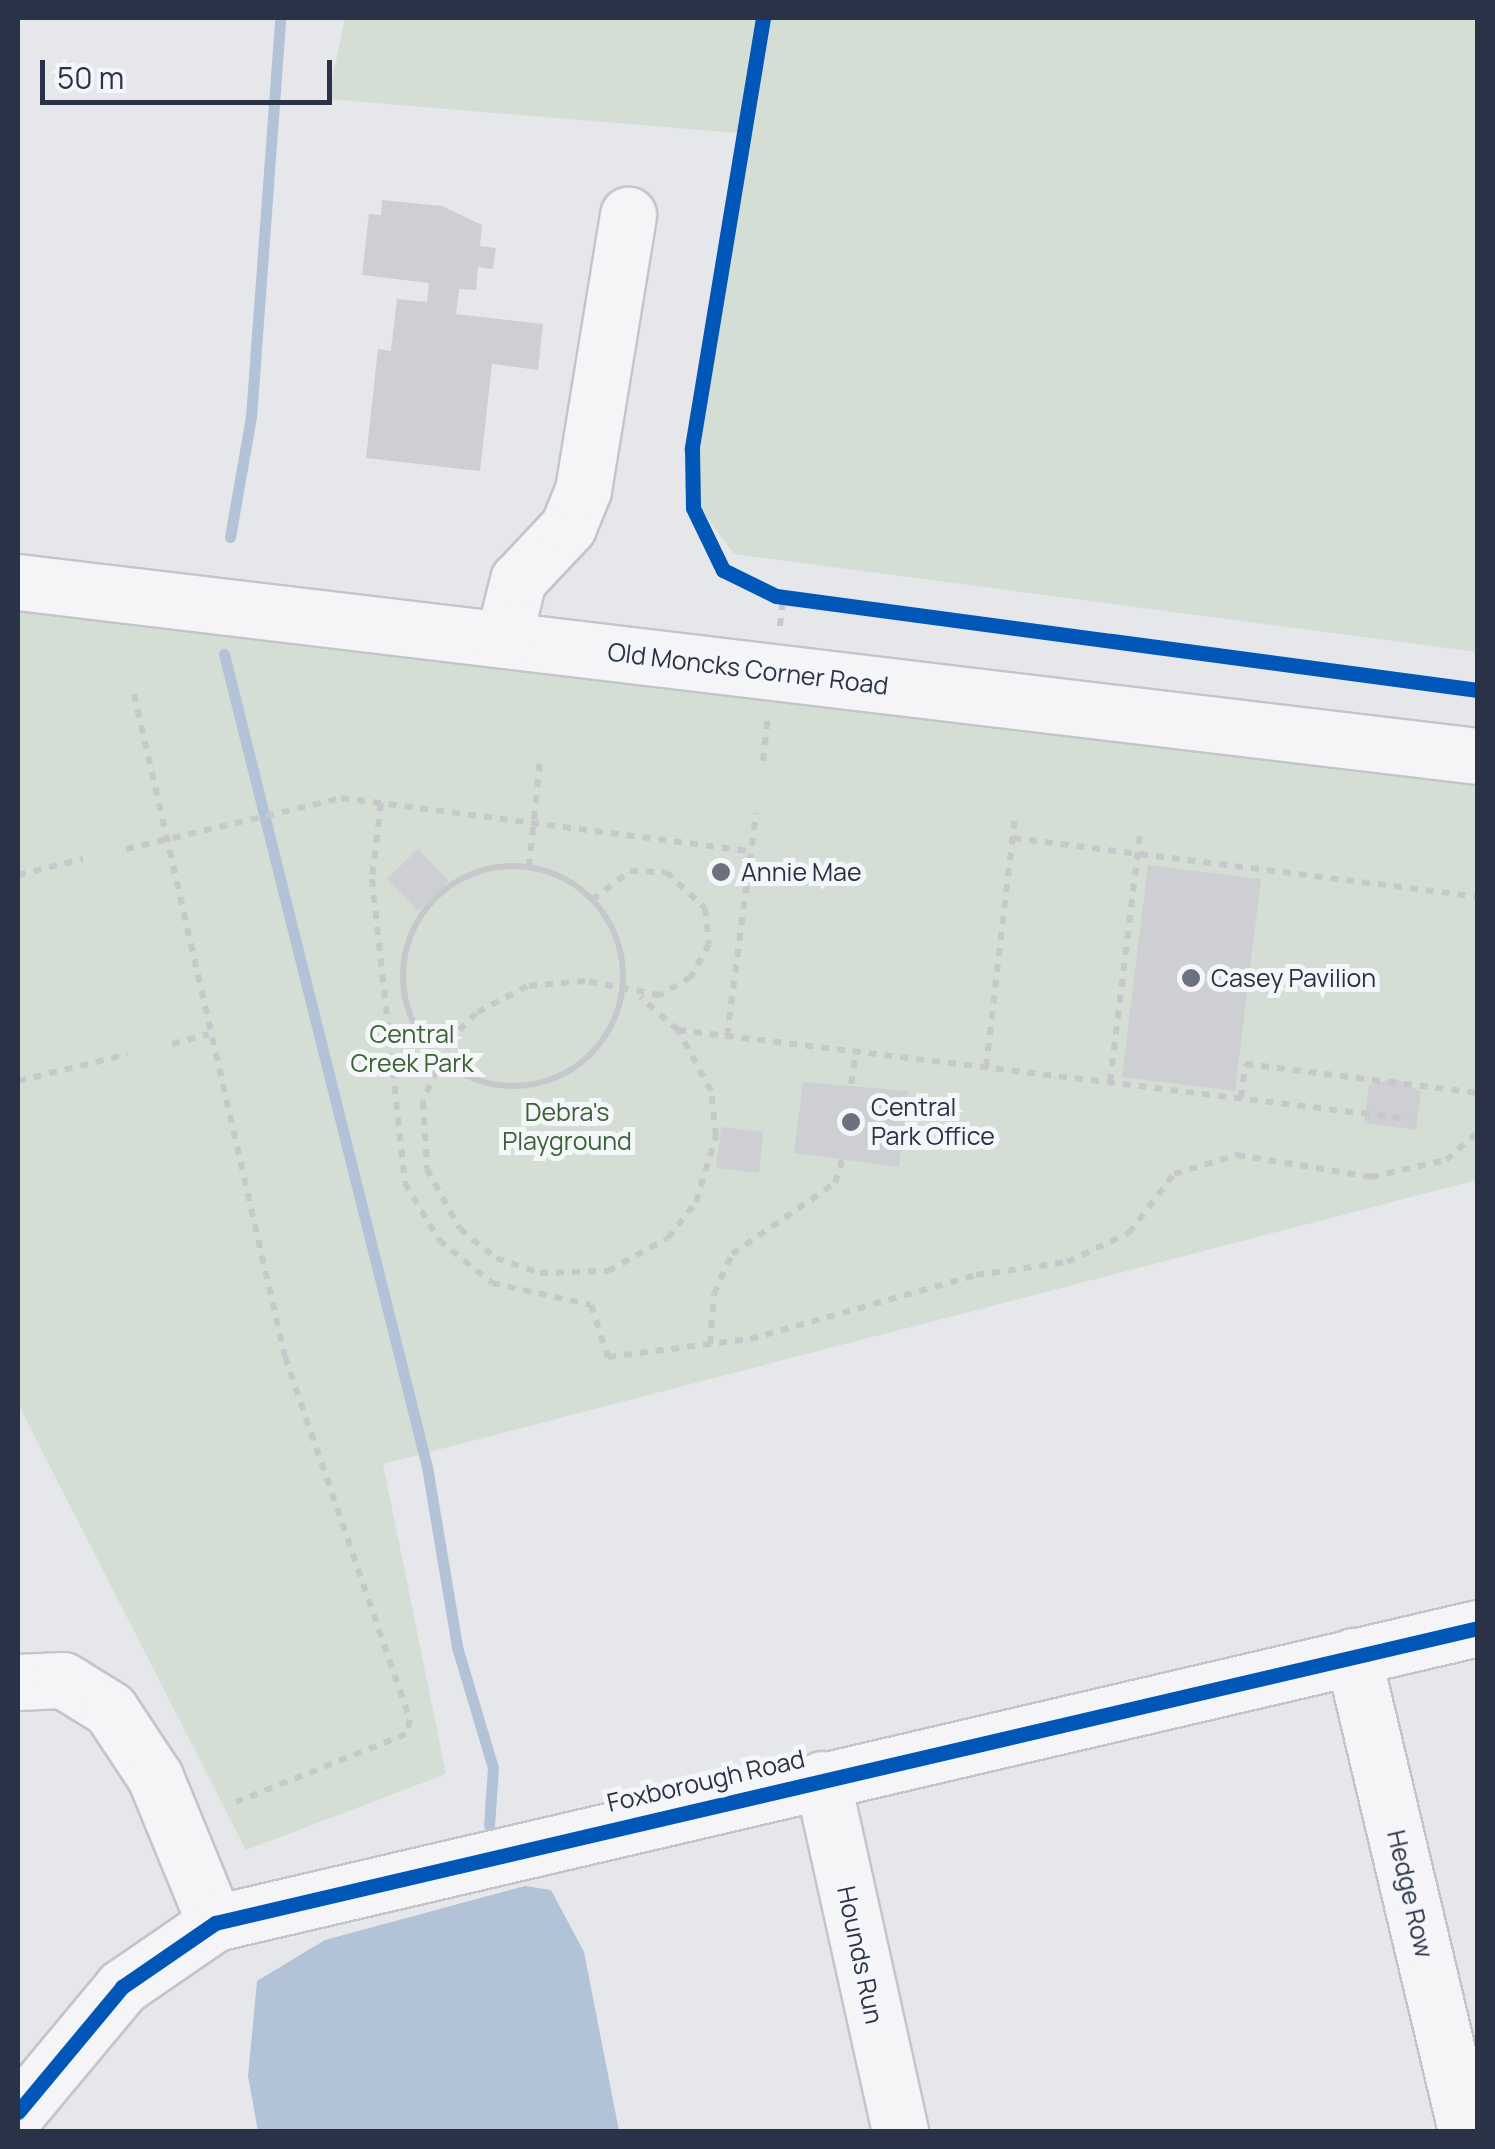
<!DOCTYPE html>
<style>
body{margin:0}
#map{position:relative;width:1495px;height:2149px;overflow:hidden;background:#e5e7ea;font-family:Manrope,sans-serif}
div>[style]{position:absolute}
.green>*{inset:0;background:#d5ded5}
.water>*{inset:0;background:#b2c2d7}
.stream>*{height:11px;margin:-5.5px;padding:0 5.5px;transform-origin:5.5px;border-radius:5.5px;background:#b2c2d7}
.building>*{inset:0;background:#cecfd3}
.path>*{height:6px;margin-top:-3px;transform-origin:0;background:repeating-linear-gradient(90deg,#c6c8cc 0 8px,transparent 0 16px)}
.path>.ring{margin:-3px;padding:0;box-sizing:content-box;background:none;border:6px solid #c6c8cc;border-radius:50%}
.roads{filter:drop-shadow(2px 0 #c3c5c8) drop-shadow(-2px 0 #c3c5c8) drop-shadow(0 2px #c3c5c8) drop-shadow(0 -2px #c3c5c8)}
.minor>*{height:55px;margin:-27.5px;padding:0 27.5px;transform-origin:27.5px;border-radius:27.5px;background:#f5f5f7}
.cycleway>*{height:15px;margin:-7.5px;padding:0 7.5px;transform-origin:7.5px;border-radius:7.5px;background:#0057b8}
.dots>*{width:28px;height:28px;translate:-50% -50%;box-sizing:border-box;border:5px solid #f4f6f9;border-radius:50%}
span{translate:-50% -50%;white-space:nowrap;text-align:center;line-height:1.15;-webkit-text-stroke:10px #f4f6f9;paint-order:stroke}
.street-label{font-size:25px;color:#293246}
.poi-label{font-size:25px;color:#293246}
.left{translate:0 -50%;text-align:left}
.park-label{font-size:25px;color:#3b6335}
.frame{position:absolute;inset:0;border:20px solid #293246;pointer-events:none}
.scale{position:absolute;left:40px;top:60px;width:292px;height:45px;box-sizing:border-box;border:5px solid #293246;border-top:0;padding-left:12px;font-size:30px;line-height:35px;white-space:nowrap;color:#293246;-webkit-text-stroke:8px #f4f6f9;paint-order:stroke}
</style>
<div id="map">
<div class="green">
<div style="clip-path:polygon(345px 18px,1477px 18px,1477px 652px,734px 554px,684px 486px,749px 134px,328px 99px)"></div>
<div style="clip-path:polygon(18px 605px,1477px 780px,1477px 1180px,383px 1464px,446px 1774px,246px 1850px,18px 1404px)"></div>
</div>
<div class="water">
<div style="clip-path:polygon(525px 1886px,551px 1890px,584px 1952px,619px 2131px,258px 2131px,248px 2076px,257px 1981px,325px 1940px)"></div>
</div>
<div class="stream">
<div style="left:230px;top:537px;width:122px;rotate:-80.1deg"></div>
<div style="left:251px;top:417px;width:400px;rotate:-85.8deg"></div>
<div style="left:224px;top:654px;width:838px;rotate:75.98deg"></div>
<div style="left:427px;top:1467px;width:182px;rotate:80.5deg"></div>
<div style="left:457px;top:1647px;width:126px;rotate:73.4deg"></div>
<div style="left:493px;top:1768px;width:57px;rotate:94deg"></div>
</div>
<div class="building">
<div style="clip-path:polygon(382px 200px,442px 206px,482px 225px,480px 246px,496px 248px,493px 269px,478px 267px,476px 290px,459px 289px,456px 314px,543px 324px,538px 370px,492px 364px,480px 471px,366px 458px,378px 349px,391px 351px,397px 299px,427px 302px,429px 283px,362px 275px,369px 214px,381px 215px)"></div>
<div style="clip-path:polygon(418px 849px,449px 881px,418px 911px,387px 879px)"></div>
<div style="clip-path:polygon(1148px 865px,1261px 879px,1235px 1091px,1122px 1077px)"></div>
<div style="clip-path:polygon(1395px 1078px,1421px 1092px,1416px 1130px,1364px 1123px,1369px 1085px)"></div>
<div style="clip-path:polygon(803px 1082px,908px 1091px,899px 1167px,794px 1153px)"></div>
<div style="clip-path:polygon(721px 1127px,763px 1132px,759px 1173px,716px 1168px)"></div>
</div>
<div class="path">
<div style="left:780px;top:626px;width:29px;rotate:-84deg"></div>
<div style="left:134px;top:694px;width:680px;rotate:77.17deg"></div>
<div style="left:285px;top:1357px;width:384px;rotate:71deg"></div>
<div style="left:410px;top:1720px;width:15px;rotate:106deg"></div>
<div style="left:406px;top:1734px;width:183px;rotate:158.2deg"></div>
<div style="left:763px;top:761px;width:45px;rotate:-83.7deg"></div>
<div style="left:381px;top:803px;width:77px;rotate:96.8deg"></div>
<div style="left:372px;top:879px;width:306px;rotate:83.8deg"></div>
<div style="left:405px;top:1183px;width:66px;rotate:59.2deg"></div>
<div style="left:439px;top:1240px;width:68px;rotate:39.1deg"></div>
<div style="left:492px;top:1283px;width:101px;rotate:12.5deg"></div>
<div style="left:591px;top:1305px;width:55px;rotate:71.9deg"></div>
<div style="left:608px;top:1357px;width:143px;rotate:-7.2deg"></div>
<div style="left:750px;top:1339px;width:235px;rotate:-15.8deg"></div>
<div style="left:976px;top:1275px;width:92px;rotate:-8.1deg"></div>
<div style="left:1067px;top:1262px;width:68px;rotate:-25.1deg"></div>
<div style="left:1129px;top:1233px;width:74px;rotate:-52.7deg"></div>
<div style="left:1174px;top:1174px;width:66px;rotate:-16.8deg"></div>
<div style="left:1237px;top:1155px;width:136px;rotate:9.3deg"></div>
<div style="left:1371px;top:1177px;width:77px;rotate:-12.8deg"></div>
<div style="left:1446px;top:1160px;width:43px;rotate:-41.2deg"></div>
<div style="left:1013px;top:838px;width:469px;rotate:7.2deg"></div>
<div style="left:126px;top:849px;width:221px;rotate:-13.3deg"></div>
<div style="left:341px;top:798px;width:413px;rotate:7.4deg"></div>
<div class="ring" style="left:403px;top:866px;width:214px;height:214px"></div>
<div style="left:529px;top:867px;width:108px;rotate:-84.1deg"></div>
<div style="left:18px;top:875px;width:67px;rotate:-13.8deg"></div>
<div style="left:592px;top:900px;width:48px;rotate:-37.3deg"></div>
<div style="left:630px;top:871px;width:36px;rotate:2deg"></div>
<div style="left:666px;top:872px;width:53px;rotate:42.7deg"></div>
<div style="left:705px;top:908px;width:36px;rotate:84deg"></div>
<div style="left:709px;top:944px;width:38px;rotate:119deg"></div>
<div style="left:691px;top:977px;width:36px;rotate:150deg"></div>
<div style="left:660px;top:995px;width:76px;rotate:-169.4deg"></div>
<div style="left:585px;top:981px;width:58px;rotate:175.1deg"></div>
<div style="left:527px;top:986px;width:58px;rotate:152.1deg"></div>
<div style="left:476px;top:1013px;width:39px;rotate:134deg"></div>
<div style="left:449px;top:1041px;width:65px;rotate:113.4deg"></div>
<div style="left:423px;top:1101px;width:68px;rotate:86.6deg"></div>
<div style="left:427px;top:1169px;width:68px;rotate:61.2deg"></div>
<div style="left:460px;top:1229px;width:46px;rotate:38.9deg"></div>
<div style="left:496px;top:1258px;width:46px;rotate:18.8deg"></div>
<div style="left:540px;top:1273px;width:68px;rotate:-1.7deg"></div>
<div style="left:608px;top:1271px;width:68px;rotate:-28.8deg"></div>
<div style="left:668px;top:1238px;width:46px;rotate:-52.1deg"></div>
<div style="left:696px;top:1202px;width:69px;rotate:-73.1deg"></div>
<div style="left:716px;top:1136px;width:45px;rotate:-96.3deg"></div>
<div style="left:711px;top:1091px;width:69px;rotate:-118.4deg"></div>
<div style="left:678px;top:1030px;width:50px;rotate:-139deg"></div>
<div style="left:678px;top:1030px;width:737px;rotate:6.93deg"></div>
<div style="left:727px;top:1036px;width:225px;rotate:-82.6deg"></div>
<div style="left:172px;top:1044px;width:38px;rotate:-15deg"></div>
<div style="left:986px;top:1067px;width:252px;rotate:-83.4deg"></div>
<div style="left:18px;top:1081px;width:113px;rotate:-13.8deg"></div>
<div style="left:1110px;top:1082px;width:250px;rotate:-83.1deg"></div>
<div style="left:851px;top:1084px;width:33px;rotate:-81deg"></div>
<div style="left:1241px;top:1098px;width:34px;rotate:-83deg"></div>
<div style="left:1245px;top:1064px;width:235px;rotate:7.1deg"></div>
<div style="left:710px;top:1344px;width:50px;rotate:-85.4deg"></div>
<div style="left:714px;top:1294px;width:44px;rotate:-65.8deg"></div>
<div style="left:732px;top:1254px;width:125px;rotate:-34.6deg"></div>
<div style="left:835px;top:1183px;width:24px;rotate:-73deg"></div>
</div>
<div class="roads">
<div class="minor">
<div style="left:18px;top:582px;width:1470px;rotate:6.8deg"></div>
<div style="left:503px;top:640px;width:62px;rotate:-76deg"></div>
<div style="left:518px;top:580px;width:73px;rotate:-46.7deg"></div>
<div style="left:568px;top:527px;width:40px;rotate:-68deg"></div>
<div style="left:583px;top:490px;width:279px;rotate:-80.7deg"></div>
<div style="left:1353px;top:1656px;width:489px;rotate:76.6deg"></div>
<div style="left:18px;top:1682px;width:45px;rotate:-2.5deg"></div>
<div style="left:63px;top:1680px;width:55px;rotate:31.7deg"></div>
<div style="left:110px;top:1709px;width:82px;rotate:56.5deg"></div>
<div style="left:155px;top:1777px;width:158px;rotate:67.7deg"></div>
<div style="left:822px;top:1779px;width:362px;rotate:77.5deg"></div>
<div style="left:18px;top:2112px;width:163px;rotate:-50.2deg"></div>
<div style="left:122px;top:1987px;width:113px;rotate:-34.5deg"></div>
<div style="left:215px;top:1923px;width:1297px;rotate:-13.15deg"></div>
</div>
</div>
<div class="cycleway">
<div style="left:763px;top:18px;width:437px;rotate:99.4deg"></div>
<div style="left:692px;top:449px;width:59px;rotate:89deg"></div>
<div style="left:693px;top:508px;width:69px;rotate:64.2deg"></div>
<div style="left:723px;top:570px;width:59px;rotate:26.1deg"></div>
<div style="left:776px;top:596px;width:708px;rotate:7.63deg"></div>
<div style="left:18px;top:2112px;width:163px;rotate:-50.2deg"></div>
<div style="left:122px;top:1987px;width:113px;rotate:-34.5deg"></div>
<div style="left:215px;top:1923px;width:1297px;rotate:-13.15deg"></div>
</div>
<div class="dots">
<div style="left:721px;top:872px;background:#6b717f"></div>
<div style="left:1191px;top:978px;background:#6b717f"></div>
<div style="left:851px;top:1122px;background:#6b717f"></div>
</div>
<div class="street-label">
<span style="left:748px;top:669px;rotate:7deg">Old Moncks Corner Road</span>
<span style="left:706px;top:1781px;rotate:-13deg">Foxborough Road</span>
<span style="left:1410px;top:1894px;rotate:77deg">Hedge Row</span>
<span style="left:860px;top:1955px;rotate:78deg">Hounds Run</span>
</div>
<div class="poi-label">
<span class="left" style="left:741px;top:872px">Annie Mae</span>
<span class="left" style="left:1211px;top:978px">Casey Pavilion</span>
<span class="left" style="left:871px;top:1122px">Central<br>Park Office</span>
</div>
<div class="park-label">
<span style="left:412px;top:1049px">Central<br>Creek Park</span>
<span style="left:567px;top:1127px">Debra's<br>Playground</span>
</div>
<div class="frame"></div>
<div class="scale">50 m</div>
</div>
